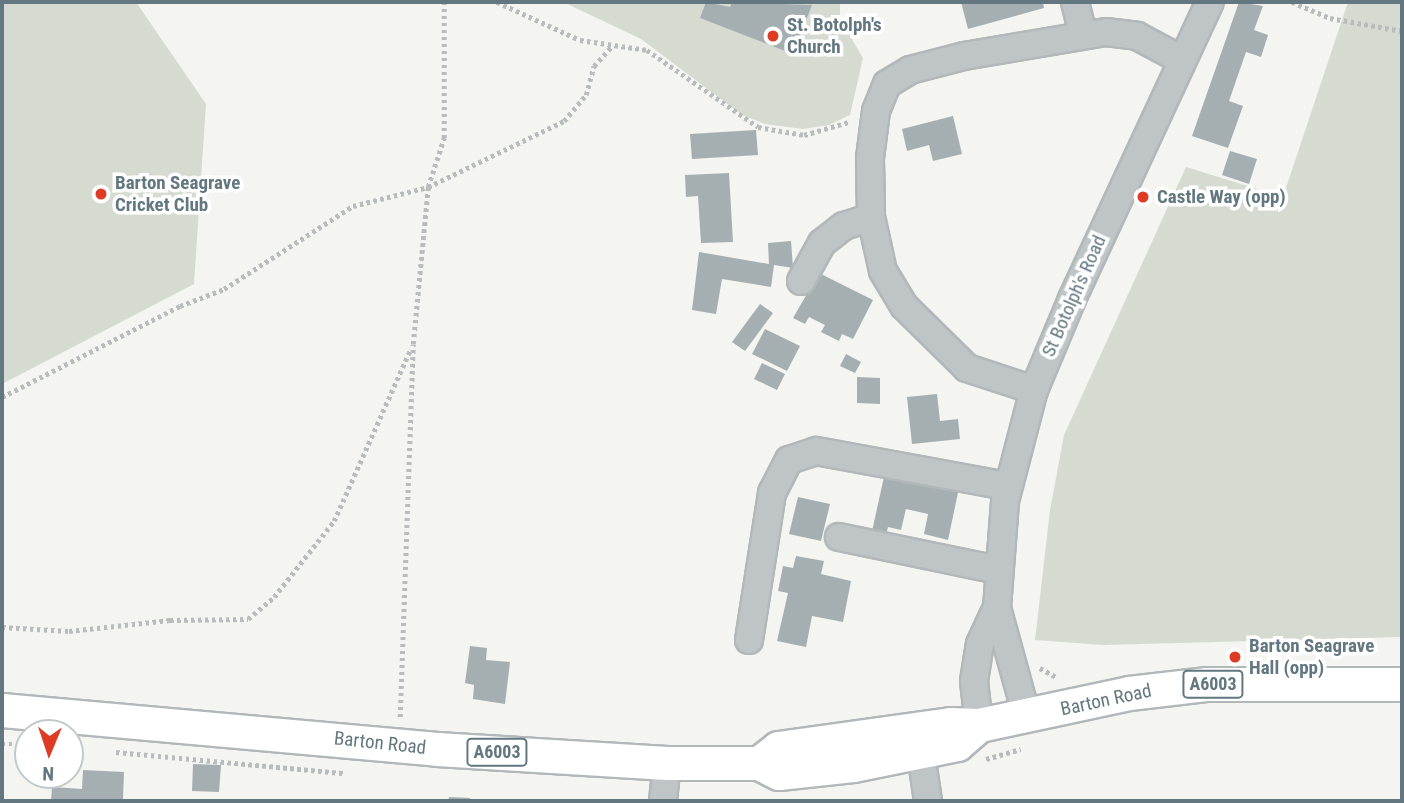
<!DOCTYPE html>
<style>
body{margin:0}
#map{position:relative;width:1404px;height:803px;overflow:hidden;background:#f4f4f0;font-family:"Roboto Condensed",sans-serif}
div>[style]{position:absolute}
.green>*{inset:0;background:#d6dbd1}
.building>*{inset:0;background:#a5afb2}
.path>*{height:4.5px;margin-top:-2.25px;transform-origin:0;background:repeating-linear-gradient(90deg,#b9bcbd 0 3.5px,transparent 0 7px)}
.roads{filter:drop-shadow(2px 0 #b2b7ba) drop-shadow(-2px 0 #b2b7ba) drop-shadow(0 2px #b2b7ba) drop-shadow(0 -2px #b2b7ba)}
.minor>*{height:26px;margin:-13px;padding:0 13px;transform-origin:13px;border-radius:13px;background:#bfc4c6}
.major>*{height:33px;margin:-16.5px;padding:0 16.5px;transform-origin:16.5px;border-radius:16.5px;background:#fff}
.dots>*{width:19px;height:19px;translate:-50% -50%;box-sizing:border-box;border:4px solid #fff;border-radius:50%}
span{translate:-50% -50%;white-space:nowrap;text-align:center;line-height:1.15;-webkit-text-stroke:7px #fff;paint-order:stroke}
.shield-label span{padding:2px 5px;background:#fff;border:2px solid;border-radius:5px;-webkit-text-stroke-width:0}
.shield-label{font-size:18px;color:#637780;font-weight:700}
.poi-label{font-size:19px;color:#637780;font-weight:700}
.left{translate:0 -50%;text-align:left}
.street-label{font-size:19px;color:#637780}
.frame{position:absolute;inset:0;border:4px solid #637780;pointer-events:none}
.north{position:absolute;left:14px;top:719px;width:70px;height:70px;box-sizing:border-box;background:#fff;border:2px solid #c1c9cc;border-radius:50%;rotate:182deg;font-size:19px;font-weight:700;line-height:28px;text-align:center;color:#637780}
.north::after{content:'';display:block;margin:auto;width:24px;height:32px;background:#de3b25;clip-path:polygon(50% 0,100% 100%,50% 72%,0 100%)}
</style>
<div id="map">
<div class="green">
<div style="clip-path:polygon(2px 2px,136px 2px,206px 104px,194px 284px,2px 384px)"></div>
<div style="clip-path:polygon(563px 2px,840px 2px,840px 19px,863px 58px,850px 115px,829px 125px,803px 129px,765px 124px,742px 115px,641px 39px)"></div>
<div style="clip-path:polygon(1348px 2px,1402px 2px,1402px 637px,1103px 645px,1035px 640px,1050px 510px,1064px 435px,1186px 167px,1283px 197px)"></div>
</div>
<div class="building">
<div style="clip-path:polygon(706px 2px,730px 7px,732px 2px,812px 5px,793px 54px,700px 18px)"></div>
<div style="clip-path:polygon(961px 2px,1043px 2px,1044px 8px,968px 29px)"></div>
<div style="clip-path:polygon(1239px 2px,1263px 6px,1254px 30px,1268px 35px,1261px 57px,1246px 52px,1229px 101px,1243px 106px,1228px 148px,1192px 136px)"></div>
<div style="clip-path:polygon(953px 116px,962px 154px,933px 161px,929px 145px,907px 151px,902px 129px)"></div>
<div style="clip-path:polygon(756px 130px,758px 155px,692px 159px,690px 134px)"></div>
<div style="clip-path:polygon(1230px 151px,1257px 159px,1249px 184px,1222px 175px)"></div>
<div style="clip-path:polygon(729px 173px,733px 242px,701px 243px,698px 196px,686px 197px,685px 175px)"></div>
<div style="clip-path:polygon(791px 241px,793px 268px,774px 265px,771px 287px,722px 279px,716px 314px,692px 310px,699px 252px,769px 264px,768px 243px)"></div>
<div style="clip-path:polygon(819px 273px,873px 300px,853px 339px,842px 334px,839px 341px,821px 332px,825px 325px,809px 317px,805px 324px,793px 318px)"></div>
<div style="clip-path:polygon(760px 304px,773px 313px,745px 351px,732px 342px)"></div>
<div style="clip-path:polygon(765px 329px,800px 346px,787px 371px,752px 354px)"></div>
<div style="clip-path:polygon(846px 354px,861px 362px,855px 373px,840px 366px)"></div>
<div style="clip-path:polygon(762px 363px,785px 374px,777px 390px,754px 379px)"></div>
<div style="clip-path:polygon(857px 377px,880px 378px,880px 404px,857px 403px)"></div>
<div style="clip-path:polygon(937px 394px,940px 421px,958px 419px,960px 439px,912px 444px,907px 397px)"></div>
<div style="clip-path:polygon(885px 472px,959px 488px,948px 540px,924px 534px,928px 514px,906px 509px,901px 530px,888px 527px,885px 539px,871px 536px)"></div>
<div style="clip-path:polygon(798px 497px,830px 504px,821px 541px,789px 534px)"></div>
<div style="clip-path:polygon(796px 556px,824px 561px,821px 574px,851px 581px,843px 622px,812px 616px,806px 647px,777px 641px,788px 593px,778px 591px,783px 566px,793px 568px)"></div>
<div style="clip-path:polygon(470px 646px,487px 648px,486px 660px,510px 662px,505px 704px,473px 699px,474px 685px,465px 683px)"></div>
<div style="clip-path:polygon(193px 764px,221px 765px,219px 792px,192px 791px)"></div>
<div style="clip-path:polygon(83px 770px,124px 772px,123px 799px,51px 801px,52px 787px,82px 789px)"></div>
<div style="clip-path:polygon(449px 797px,470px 798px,470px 801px,448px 801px)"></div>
</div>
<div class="path">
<div style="left:497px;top:2px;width:91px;rotate:24.6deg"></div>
<div style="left:580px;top:40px;width:68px;rotate:8.5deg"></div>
<div style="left:647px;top:50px;width:135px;rotate:34.7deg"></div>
<div style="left:758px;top:127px;width:47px;rotate:9.9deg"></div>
<div style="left:804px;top:135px;width:47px;rotate:-16.1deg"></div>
<div style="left:1292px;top:2px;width:41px;rotate:22.8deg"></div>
<div style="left:1330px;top:18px;width:73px;rotate:10.2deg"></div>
<div style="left:2px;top:397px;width:200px;rotate:-27.1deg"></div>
<div style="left:180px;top:306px;width:47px;rotate:-21.1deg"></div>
<div style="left:224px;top:289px;width:153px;rotate:-32.8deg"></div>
<div style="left:353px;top:206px;width:77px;rotate:-14.2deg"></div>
<div style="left:428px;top:187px;width:151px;rotate:-25.9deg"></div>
<div style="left:564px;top:121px;width:34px;rotate:-50deg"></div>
<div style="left:586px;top:95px;width:30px;rotate:-75deg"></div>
<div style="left:594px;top:66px;width:25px;rotate:-48deg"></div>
<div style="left:2px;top:627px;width:67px;rotate:3.4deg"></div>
<div style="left:69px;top:631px;width:102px;rotate:-6.2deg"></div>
<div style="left:170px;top:620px;width:78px;rotate:-0.7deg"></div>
<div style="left:248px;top:619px;width:34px;rotate:-40deg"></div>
<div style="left:274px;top:597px;width:97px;rotate:-51.7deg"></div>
<div style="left:334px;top:521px;width:189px;rotate:-66deg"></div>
<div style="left:1040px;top:668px;width:18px;rotate:29deg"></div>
<div style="left:400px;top:717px;width:373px;rotate:-88deg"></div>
<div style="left:413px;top:344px;width:158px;rotate:-84.5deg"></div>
<div style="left:428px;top:187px;width:52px;rotate:-71.9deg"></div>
<div style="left:444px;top:138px;width:136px;rotate:-90deg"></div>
<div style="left:2px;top:744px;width:23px"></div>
<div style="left:116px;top:752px;width:229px;rotate:5.3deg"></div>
<div style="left:986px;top:759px;width:36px;rotate:-16deg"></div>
</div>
<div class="roads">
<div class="minor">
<div style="left:1075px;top:2px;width:34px;rotate:76deg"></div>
<div style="left:801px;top:281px;width:43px;rotate:-61.1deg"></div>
<div style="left:822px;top:243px;width:28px;rotate:-38deg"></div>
<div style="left:844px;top:226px;width:28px;rotate:-18deg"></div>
<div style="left:1034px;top:390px;width:71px;rotate:-161.8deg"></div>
<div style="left:967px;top:368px;width:88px;rotate:-135.5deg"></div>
<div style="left:904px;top:306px;width:41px;rotate:-121deg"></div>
<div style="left:883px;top:271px;width:55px;rotate:-102.5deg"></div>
<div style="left:871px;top:217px;width:59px;rotate:-91deg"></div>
<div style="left:870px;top:158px;width:47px;rotate:-82.7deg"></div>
<div style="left:876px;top:111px;width:29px;rotate:-68deg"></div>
<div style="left:887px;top:84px;width:27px;rotate:-31deg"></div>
<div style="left:910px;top:70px;width:56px;rotate:-14.5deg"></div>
<div style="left:964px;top:56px;width:144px;rotate:-9.6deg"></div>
<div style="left:1106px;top:32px;width:31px;rotate:7deg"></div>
<div style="left:1137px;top:36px;width:51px;rotate:28.1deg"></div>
<div style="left:839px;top:537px;width:163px;rotate:11.7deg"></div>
<div style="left:997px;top:608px;width:113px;rotate:74.6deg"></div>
<div style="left:749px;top:640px;width:149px;rotate:-81.1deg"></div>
<div style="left:772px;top:493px;width:37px;rotate:-63deg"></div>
<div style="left:789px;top:460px;width:28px;rotate:-18deg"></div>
<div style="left:816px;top:451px;width:194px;rotate:10.4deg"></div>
<div style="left:979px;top:725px;width:44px;rotate:-96.5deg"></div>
<div style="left:974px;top:681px;width:37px;rotate:-81deg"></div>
<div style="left:980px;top:644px;width:40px;rotate:-65deg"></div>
<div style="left:997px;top:608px;width:107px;rotate:-85.7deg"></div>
<div style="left:1005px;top:501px;width:115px;rotate:-75.4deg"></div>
<div style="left:1034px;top:390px;width:99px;rotate:-67.3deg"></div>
<div style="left:1072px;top:299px;width:327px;rotate:-65.1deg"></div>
<div style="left:918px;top:734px;width:68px;rotate:81.5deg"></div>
<div style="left:663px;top:801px;width:38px;rotate:-84deg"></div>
</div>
<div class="major">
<div style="left:2px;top:710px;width:437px;rotate:5.1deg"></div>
<div style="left:437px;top:749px;width:230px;rotate:3.5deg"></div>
<div style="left:667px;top:763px;width:92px"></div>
<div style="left:759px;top:763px;width:22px;rotate:27deg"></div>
<div style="left:779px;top:773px;width:74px;rotate:-6.2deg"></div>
<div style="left:853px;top:765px;width:106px;rotate:-11.4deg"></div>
<div style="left:957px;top:744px;width:29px;rotate:-41deg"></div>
<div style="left:759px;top:763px;width:24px;rotate:-38deg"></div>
<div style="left:778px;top:748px;width:174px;rotate:-7.9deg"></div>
<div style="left:950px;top:724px;width:29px;rotate:2deg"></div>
<div style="left:979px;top:725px;width:153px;rotate:-12deg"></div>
<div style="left:1129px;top:693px;width:79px;rotate:-6.6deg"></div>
<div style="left:1207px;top:684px;width:195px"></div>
</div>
</div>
<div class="dots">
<div style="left:773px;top:36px;background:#de3b25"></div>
<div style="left:101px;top:194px;background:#de3b25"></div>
<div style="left:1143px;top:197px;background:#de3b25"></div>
<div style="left:1235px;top:657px;background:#de3b25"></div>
</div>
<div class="shield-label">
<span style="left:1213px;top:684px">A6003</span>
<span style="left:497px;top:752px">A6003</span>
</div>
<div class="poi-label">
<span class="left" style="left:787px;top:36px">St. Botolph's<br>Church</span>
<span class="left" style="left:115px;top:194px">Barton Seagrave<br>Cricket Club</span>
<span class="left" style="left:1157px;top:197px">Castle Way (opp)</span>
<span class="left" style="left:1249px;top:657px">Barton Seagrave<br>Hall (opp)</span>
</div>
<div class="street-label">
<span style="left:1074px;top:296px;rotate:-66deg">St Botolph's Road</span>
<span style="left:1106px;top:700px;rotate:-12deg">Barton Road</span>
<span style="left:380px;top:743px;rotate:6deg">Barton Road</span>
</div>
<div class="frame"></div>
<div class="north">N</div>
</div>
